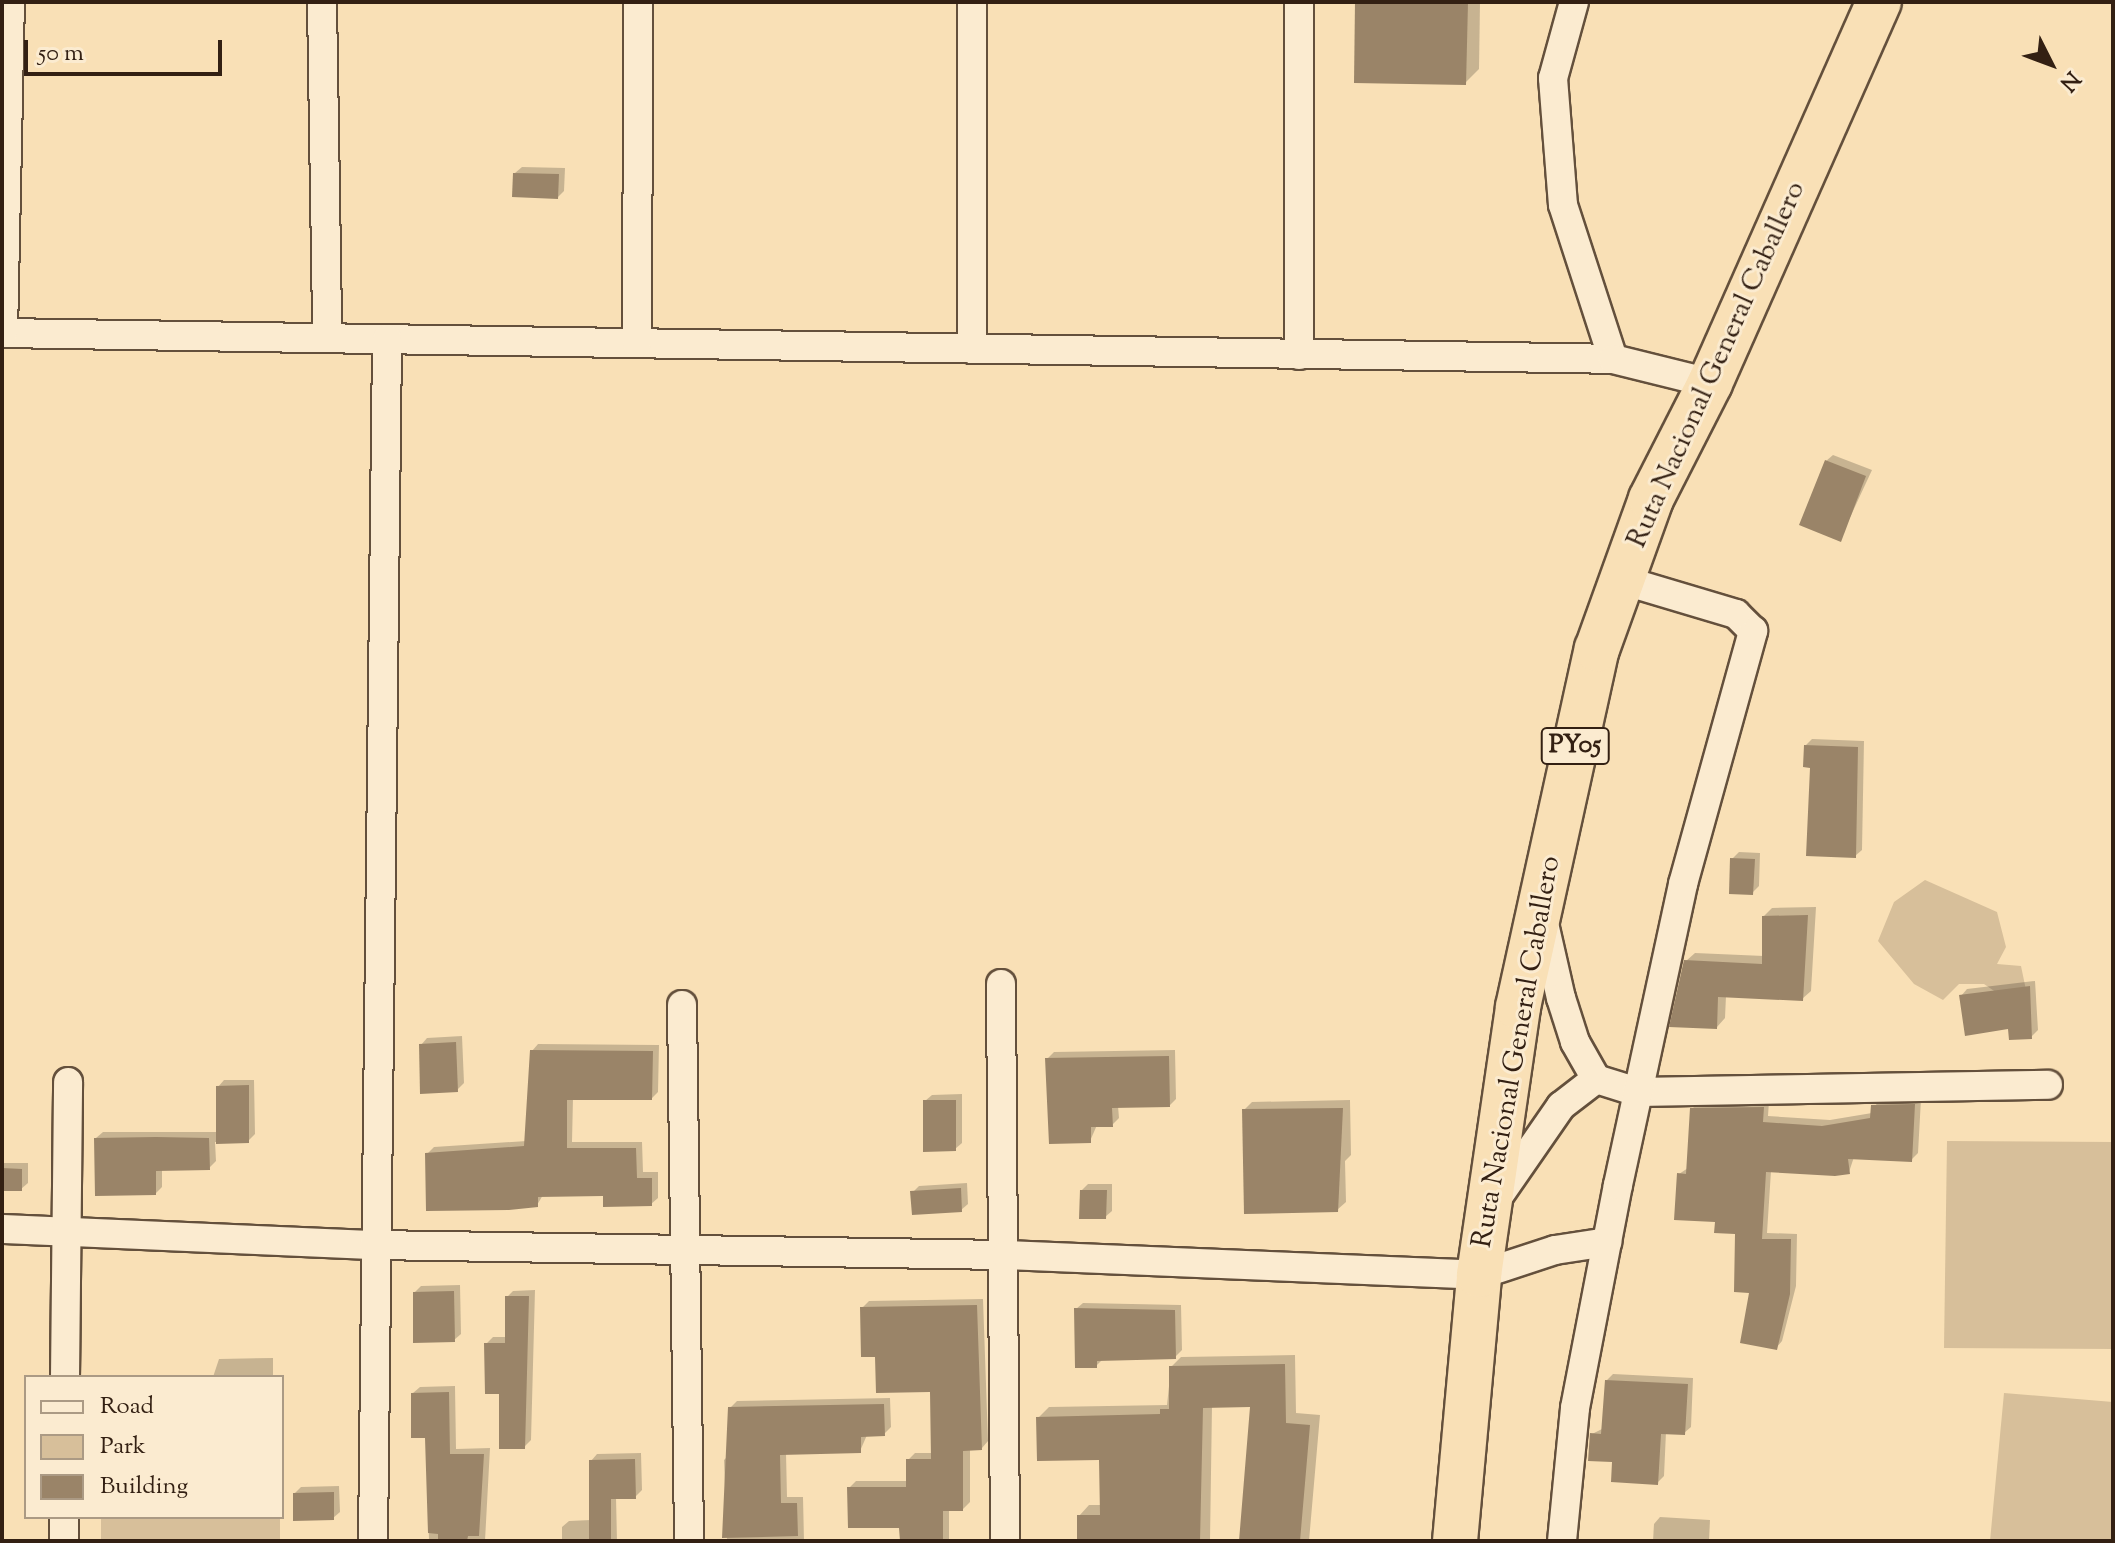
<!DOCTYPE html>
<style>
body{margin:0}
#map{position:relative;width:2115px;height:1543px;overflow:hidden;background:#f9e0b6;font-family:"Sorts Mill Goudy",serif}
div>[style]{position:absolute}
.green>*{inset:0;background:#d7bf9a}
.shadow>*{inset:0;background:#0003}
.building>*{inset:0;background:#9a8468}
.roads{filter:drop-shadow(2px 0 #64503c) drop-shadow(-2px 0 #64503c) drop-shadow(0 2px #64503c) drop-shadow(0 -2px #64503c)}
.minor>*{height:28px;margin:-14px;padding:0 14px;transform-origin:14px;border-radius:14px;background:#fbebd0}
.trunk>*{height:44px;margin:-22px;padding:0 22px;transform-origin:22px;border-radius:22px;background:#f9e0b6}
span{translate:-50% -50%;white-space:nowrap;text-align:center;line-height:1.15;-webkit-text-stroke:6px #fbebd0;paint-order:stroke}
.shield-label span{padding:2px 6px;background:#fbebd0;border:2px solid;border-radius:6px;-webkit-text-stroke-width:0}
.shield-label{font-size:26px;color:#332013;font-weight:700}
.street-label{font-size:28px;color:#332013}
.frame{position:absolute;inset:0;border:4px solid #332013;pointer-events:none}
.legend{position:absolute;left:24px;top:1375px;width:260px;height:144px;box-sizing:border-box;background:#fbebd0;border:2px solid #ab9a84;margin:0;padding:10px 14px;list-style:none;font-size:24px;color:#332013}
.legend li{display:flex;align-items:center;gap:16px;height:40px}
.legend b{width:40px;border:2px solid #ab9a84}
.north{position:absolute;left:2011px;top:24px;width:80px;height:80px;-webkit-text-stroke:6px #fbebd0;paint-order:stroke;rotate:132deg;font-size:22px;font-weight:700;line-height:32px;text-align:center;color:#332013}
.north::after{content:'';display:block;margin:auto;width:28px;height:36px;background:#332013;clip-path:polygon(50% 0,100% 100%,50% 72%,0 100%)}
.scale{position:absolute;left:24px;top:40px;width:198px;height:36px;box-sizing:border-box;border:4px solid #332013;border-top:0;padding-left:10px;font-size:24px;line-height:28px;white-space:nowrap;color:#332013;-webkit-text-stroke:6px #fbebd0;paint-order:stroke}
</style>
<div id="map">
<div class="green">
<div style="clip-path:polygon(1925px 880px,1997px 912px,2006px 947px,1997px 964px,2021px 966px,2026px 990px,2003px 997px,1984px 984px,1959px 984px,1943px 1000px,1914px 984px,1878px 941px,1894px 902px)"></div>
<div style="clip-path:polygon(1947px 1141px,2113px 1142px,2113px 1349px,1944px 1348px)"></div>
<div style="clip-path:polygon(2004px 1393px,2113px 1402px,2113px 1541px,1990px 1541px)"></div>
<div style="clip-path:polygon(101px 1517px,280px 1517px,280px 1541px,101px 1541px)"></div>
</div>
<div class="shadow">
<div style="clip-path:polygon(1357px 2px,1480px 2px,1479px 69px,1465px 83px)"></div>
<div style="clip-path:polygon(522px 167px,565px 168px,564px 191px,558px 197px,515px 173px)"></div>
<div style="clip-path:polygon(1833px 455px,1872px 470px,1840px 539px,1826px 461px)"></div>
<div style="clip-path:polygon(1812px 739px,1864px 741px,1862px 850px,1855px 856px,1812px 766px,1806px 745px)"></div>
<div style="clip-path:polygon(1739px 852px,1760px 853px,1759px 886px,1752px 893px,1732px 859px)"></div>
<div style="clip-path:polygon(1816px 907px,1811px 991px,1802px 999px,1726px 996px,1725px 1018px,1717px 1027px,1686px 961px,1695px 953px,1764px 956px,1764px 916px,1772px 908px)"></div>
<div style="clip-path:polygon(2035px 981px,2038px 1030px,2031px 1037px,1961px 996px,1967px 989px)"></div>
<div style="clip-path:polygon(462px 1036px,464px 1083px,457px 1090px,421px 1045px,427px 1038px)"></div>
<div style="clip-path:polygon(538px 1044px,659px 1045px,658px 1092px,652px 1098px,573px 1098px,572px 1142px,642px 1142px,643px 1172px,658px 1172px,658px 1198px,651px 1204px,605px 1193px,543px 1195px,537px 1205px,427px 1154px,434px 1147px,527px 1141px,532px 1051px)"></div>
<div style="clip-path:polygon(1175px 1050px,1176px 1099px,1170px 1105px,1118px 1106px,1119px 1118px,1112px 1125px,1097px 1125px,1090px 1141px,1047px 1059px,1054px 1052px)"></div>
<div style="clip-path:polygon(224px 1080px,254px 1080px,255px 1134px,248px 1141px,215px 1142px,216px 1161px,209px 1168px,162px 1169px,162px 1187px,156px 1193px,96px 1138px,103px 1132px,218px 1132px,218px 1087px)"></div>
<div style="clip-path:polygon(962px 1094px,962px 1143px,955px 1149px,925px 1101px,932px 1095px)"></div>
<div style="clip-path:polygon(1879px 1099px,1921px 1099px,1918px 1153px,1911px 1160px,1854px 1157px,1849px 1172px,1771px 1171px,1767px 1233px,1797px 1234px,1796px 1286px,1782px 1341px,1776px 1348px,1752px 1291px,1737px 1232px,1717px 1220px,1679px 1174px,1688px 1168px,1692px 1109px,1698px 1103px,1769px 1101px,1768px 1116px,1830px 1120px,1872px 1113px)"></div>
<div style="clip-path:polygon(1350px 1100px,1351px 1155px,1345px 1161px,1346px 1202px,1337px 1210px,1244px 1110px,1252px 1102px)"></div>
<div style="clip-path:polygon(2px 1163px,28px 1163px,28px 1183px,21px 1189px,2px 1189px)"></div>
<div style="clip-path:polygon(967px 1183px,968px 1204px,961px 1210px,913px 1192px,919px 1186px)"></div>
<div style="clip-path:polygon(1088px 1184px,1112px 1184px,1112px 1211px,1105px 1217px,1082px 1190px)"></div>
<div style="clip-path:polygon(460px 1285px,461px 1334px,454px 1340px,415px 1292px,421px 1286px)"></div>
<div style="clip-path:polygon(535px 1290px,531px 1440px,524px 1447px,486px 1344px,493px 1337px,507px 1337px,507px 1297px,513px 1291px)"></div>
<div style="clip-path:polygon(983px 1299px,988px 1441px,982px 1448px,970px 1449px,970px 1502px,963px 1509px,949px 1509px,949px 1541px,902px 1541px,901px 1526px,849px 1488px,856px 1481px,908px 1481px,908px 1460px,915px 1453px,932px 1453px,932px 1390px,877px 1355px,862px 1308px,869px 1301px)"></div>
<div style="clip-path:polygon(1083px 1303px,1181px 1305px,1182px 1350px,1175px 1357px,1104px 1358px,1096px 1366px,1076px 1309px)"></div>
<div style="clip-path:polygon(1295px 1355px,1296px 1413px,1320px 1415px,1309px 1541px,1241px 1541px,1252px 1405px,1212px 1406px,1210px 1541px,1079px 1541px,1079px 1516px,1089px 1505px,1102px 1505px,1101px 1458px,1038px 1418px,1049px 1407px,1167px 1405px,1171px 1367px,1181px 1357px)"></div>
<div style="clip-path:polygon(273px 1358px,273px 1377px,213px 1377px,219px 1359px)"></div>
<div style="clip-path:polygon(1613px 1374px,1693px 1378px,1691px 1427px,1684px 1433px,1666px 1432px,1664px 1476px,1657px 1483px,1614px 1461px,1592px 1434px,1604px 1428px,1606px 1381px)"></div>
<div style="clip-path:polygon(455px 1386px,456px 1449px,490px 1448px,485px 1541px,429px 1541px,427px 1436px,413px 1393px,420px 1387px)"></div>
<div style="clip-path:polygon(890px 1398px,891px 1427px,884px 1434px,867px 1435px,860px 1451px,786px 1453px,787px 1497px,803px 1497px,804px 1541px,727px 1541px,724px 1460px,730px 1454px,730px 1408px,737px 1401px)"></div>
<div style="clip-path:polygon(641px 1453px,642px 1490px,635px 1497px,616px 1497px,617px 1541px,562px 1541px,562px 1527px,569px 1521px,591px 1520px,591px 1461px,597px 1454px)"></div>
<div style="clip-path:polygon(339px 1486px,340px 1512px,333px 1518px,295px 1493px,301px 1487px)"></div>
<div style="clip-path:polygon(1660px 1517px,1710px 1520px,1709px 1541px,1653px 1541px,1654px 1524px)"></div>
</div>
<div class="building">
<div style="clip-path:polygon(1355px 2px,1468px 2px,1466px 85px,1354px 83px)"></div>
<div style="clip-path:polygon(513px 173px,559px 174px,558px 199px,512px 197px)"></div>
<div style="clip-path:polygon(1825px 460px,1866px 476px,1841px 542px,1799px 525px)"></div>
<div style="clip-path:polygon(1804px 745px,1858px 747px,1856px 858px,1806px 856px,1810px 768px,1803px 767px)"></div>
<div style="clip-path:polygon(1730px 858px,1755px 859px,1753px 895px,1729px 894px)"></div>
<div style="clip-path:polygon(1808px 915px,1803px 1001px,1718px 997px,1717px 1029px,1669px 1027px,1684px 960px,1762px 964px,1762px 916px)"></div>
<div style="clip-path:polygon(2030px 986px,2032px 1039px,2009px 1040px,2008px 1029px,1965px 1036px,1959px 995px)"></div>
<div style="clip-path:polygon(456px 1042px,458px 1092px,420px 1094px,419px 1044px)"></div>
<div style="clip-path:polygon(530px 1050px,653px 1051px,652px 1100px,567px 1100px,567px 1148px,636px 1148px,637px 1178px,652px 1178px,652px 1206px,603px 1207px,603px 1196px,538px 1197px,538px 1207px,509px 1210px,426px 1211px,425px 1153px,524px 1146px)"></div>
<div style="clip-path:polygon(1169px 1056px,1170px 1107px,1112px 1108px,1113px 1127px,1091px 1127px,1091px 1143px,1049px 1144px,1045px 1058px)"></div>
<div style="clip-path:polygon(249px 1085px,249px 1143px,216px 1144px,216px 1086px)"></div>
<div style="clip-path:polygon(923px 1100px,956px 1100px,956px 1151px,923px 1152px)"></div>
<div style="clip-path:polygon(1915px 1104px,1912px 1162px,1848px 1159px,1850px 1174px,1835px 1176px,1766px 1172px,1762px 1239px,1791px 1239px,1790px 1294px,1777px 1350px,1740px 1343px,1749px 1293px,1734px 1292px,1735px 1234px,1714px 1233px,1715px 1222px,1674px 1220px,1677px 1173px,1686px 1174px,1690px 1108px,1764px 1107px,1763px 1122px,1822px 1126px,1870px 1118px,1871px 1105px)"></div>
<div style="clip-path:polygon(1343px 1108px,1338px 1212px,1244px 1214px,1242px 1109px)"></div>
<div style="clip-path:polygon(156px 1137px,209px 1138px,210px 1170px,156px 1171px,156px 1195px,95px 1196px,94px 1138px)"></div>
<div style="clip-path:polygon(2px 1168px,22px 1169px,22px 1191px,2px 1191px)"></div>
<div style="clip-path:polygon(961px 1188px,962px 1212px,912px 1215px,910px 1191px)"></div>
<div style="clip-path:polygon(1080px 1190px,1107px 1190px,1106px 1219px,1079px 1219px)"></div>
<div style="clip-path:polygon(454px 1291px,455px 1342px,413px 1343px,413px 1292px)"></div>
<div style="clip-path:polygon(505px 1296px,529px 1296px,525px 1449px,499px 1449px,499px 1394px,485px 1394px,484px 1343px,505px 1343px)"></div>
<div style="clip-path:polygon(977px 1305px,982px 1450px,963px 1451px,963px 1511px,943px 1511px,943px 1541px,900px 1541px,899px 1528px,848px 1528px,847px 1487px,906px 1487px,906px 1459px,931px 1459px,930px 1392px,876px 1393px,875px 1357px,861px 1357px,860px 1307px)"></div>
<div style="clip-path:polygon(1074px 1308px,1175px 1310px,1176px 1359px,1097px 1361px,1097px 1368px,1075px 1368px)"></div>
<div style="clip-path:polygon(1285px 1364px,1286px 1423px,1310px 1425px,1300px 1541px,1239px 1541px,1250px 1407px,1203px 1408px,1200px 1541px,1077px 1541px,1077px 1515px,1100px 1515px,1099px 1460px,1037px 1461px,1036px 1417px,1160px 1414px,1160px 1409px,1169px 1409px,1169px 1366px)"></div>
<div style="clip-path:polygon(1605px 1380px,1688px 1384px,1685px 1435px,1661px 1434px,1658px 1485px,1611px 1482px,1612px 1462px,1588px 1461px,1590px 1433px,1601px 1434px)"></div>
<div style="clip-path:polygon(449px 1392px,450px 1454px,484px 1454px,479px 1536px,468px 1536px,467px 1541px,438px 1541px,438px 1534px,428px 1533px,425px 1438px,411px 1438px,411px 1393px)"></div>
<div style="clip-path:polygon(884px 1404px,885px 1436px,861px 1437px,861px 1453px,780px 1455px,781px 1503px,797px 1503px,798px 1536px,722px 1538px,728px 1407px)"></div>
<div style="clip-path:polygon(635px 1459px,636px 1499px,611px 1499px,611px 1541px,589px 1541px,589px 1460px)"></div>
<div style="clip-path:polygon(334px 1492px,334px 1520px,293px 1521px,293px 1493px)"></div>
</div>
<div class="roads">
<div class="minor">
<div style="left:322px;top:2px;width:336px;rotate:89.1deg"></div>
<div style="left:1299px;top:2px;width:353px;rotate:90deg"></div>
<div style="left:1574px;top:2px;width:79px;rotate:105.4deg"></div>
<div style="left:1553px;top:78px;width:127px;rotate:85.5deg"></div>
<div style="left:1563px;top:205px;width:162px;rotate:72deg"></div>
<div style="left:2px;top:333px;width:1611px;rotate:0.92deg"></div>
<div style="left:1613px;top:359px;width:100px;rotate:13.9deg"></div>
<div style="left:3px;top:333px;width:331px;rotate:-88.8deg"></div>
<div style="left:637px;top:343px;width:341px;rotate:-89.8deg"></div>
<div style="left:972px;top:349px;width:347px;rotate:-90deg"></div>
<div style="left:1543px;top:919px;width:81px;rotate:77.2deg"></div>
<div style="left:1561px;top:998px;width:46px;rotate:72.3deg"></div>
<div style="left:1575px;top:1042px;width:43px;rotate:60.4deg"></div>
<div style="left:1596px;top:1079px;width:44px;rotate:17.2deg"></div>
<div style="left:1638px;top:1092px;width:410px;rotate:-1deg"></div>
<div style="left:1001px;top:984px;width:557px;rotate:89.59deg"></div>
<div style="left:682px;top:1005px;width:536px;rotate:89.25deg"></div>
<div style="left:1498px;top:1197px;width:111px;rotate:-55.3deg"></div>
<div style="left:1561px;top:1106px;width:44px;rotate:-37.6deg"></div>
<div style="left:2px;top:1229px;width:372px;rotate:2.5deg"></div>
<div style="left:374px;top:1245px;width:632px;rotate:0.91deg"></div>
<div style="left:1006px;top:1255px;width:473px;rotate:2.4deg"></div>
<div style="left:1479px;top:1275px;width:80px;rotate:-18.2deg"></div>
<div style="left:1555px;top:1250px;width:53px;rotate:-8.7deg"></div>
<div style="left:65px;top:1377px;width:295px;rotate:-89.4deg"></div>
<div style="left:64px;top:1541px;width:24px;rotate:-90deg"></div>
<div style="left:373px;top:1541px;width:1202px;rotate:-89.33deg"></div>
<div style="left:1562px;top:1541px;width:134px;rotate:-84.4deg"></div>
<div style="left:1575px;top:1408px;width:227px;rotate:-79.1deg"></div>
<div style="left:1618px;top:1185px;width:308px;rotate:-77.8deg"></div>
<div style="left:1683px;top:884px;width:263px;rotate:-74.5deg"></div>
<div style="left:1753px;top:631px;width:24px;rotate:-135deg"></div>
<div style="left:1736px;top:614px;width:119px;rotate:-163.4deg"></div>
</div>
<div class="trunk">
<div style="left:1455px;top:1541px;width:267px;rotate:-84.8deg"></div>
<div style="left:1479px;top:1275px;width:271px;rotate:-81.7deg"></div>
<div style="left:1518px;top:1007px;width:367px;rotate:-77.6deg"></div>
<div style="left:1597px;top:649px;width:159px;rotate:-70.2deg"></div>
<div style="left:1651px;top:499px;width:130px;rotate:-63deg"></div>
<div style="left:1710px;top:383px;width:417px;rotate:-66.1deg"></div>
</div>
</div>
<div class="shield-label">
<span style="left:1575px;top:746px">PY05</span>
</div>
<div class="street-label">
<span style="left:1717px;top:365px;rotate:-66deg">Ruta Nacional General Caballero</span>
<span style="left:1517px;top:1052px;rotate:-80deg">Ruta Nacional General Caballero</span>
</div>
<div class="frame"></div>
<ul class="legend">
<li><b style="height:10px;background:#fbebd0"></b>Road</li>
<li><b style="height:22px;background:#d7bf9a"></b>Park</li>
<li><b style="height:22px;background:#9a8468"></b>Building</li>
</ul>
<div class="north">N</div>
<div class="scale">50 m</div>
</div>
